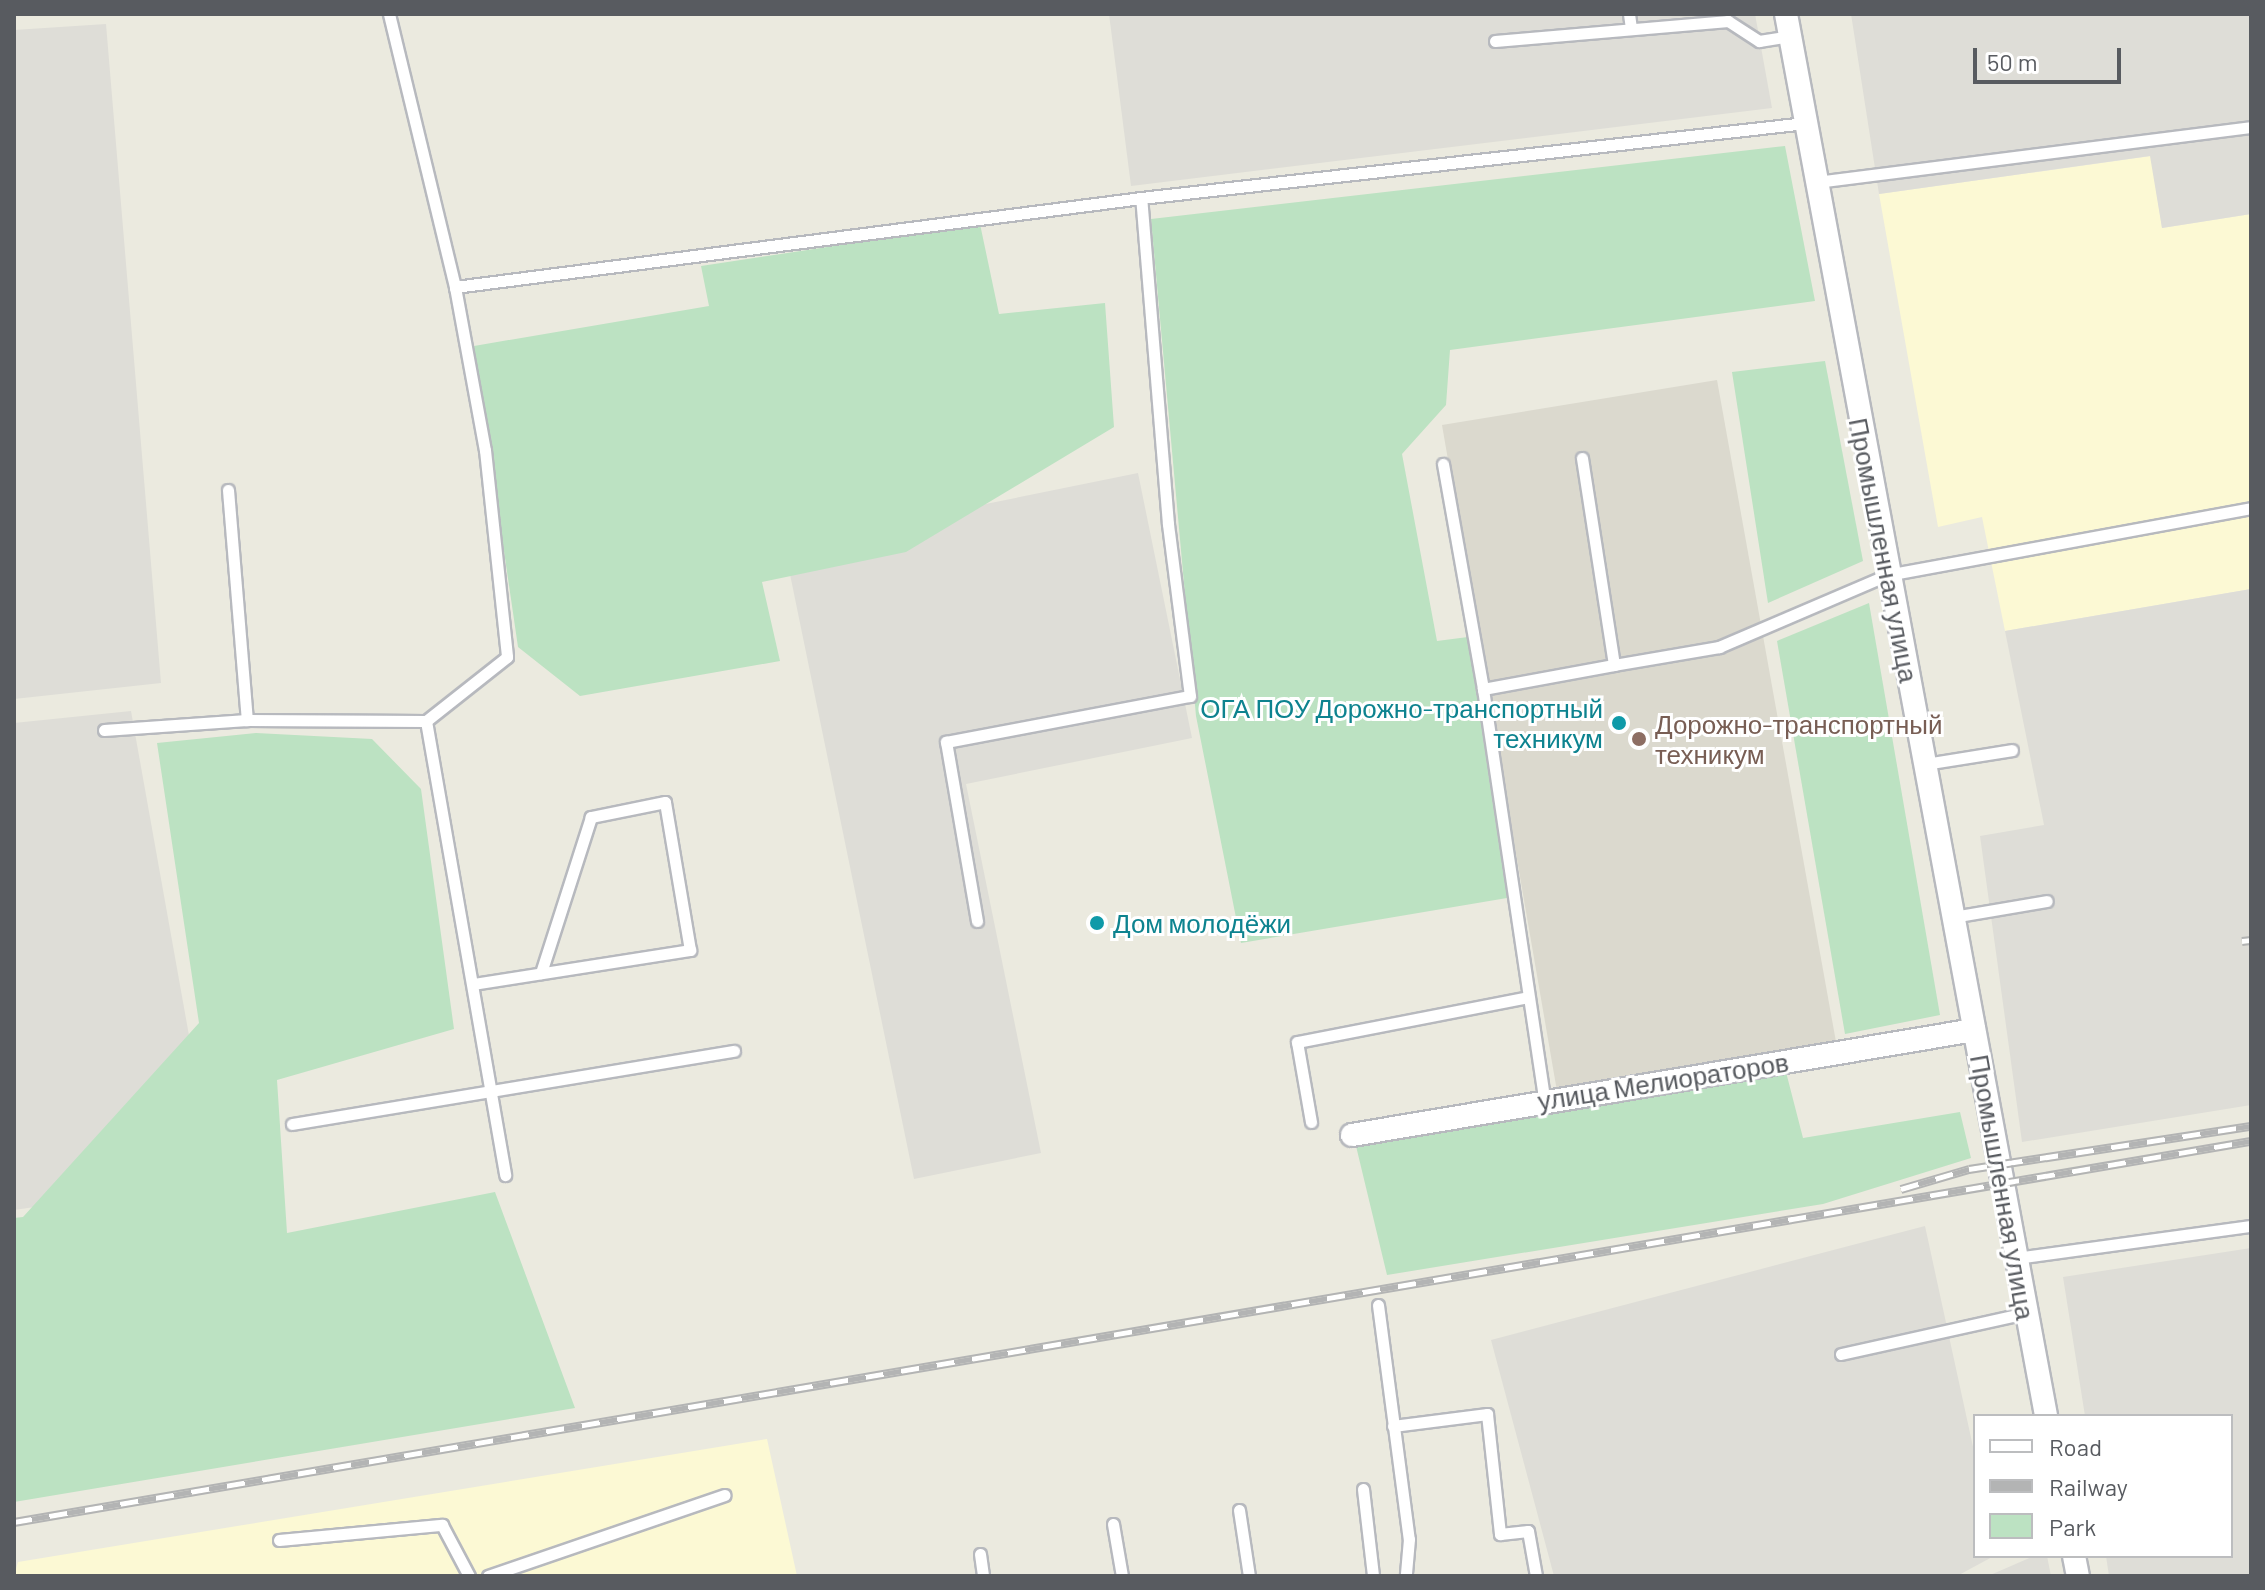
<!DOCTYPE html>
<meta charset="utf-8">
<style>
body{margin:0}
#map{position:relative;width:2265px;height:1590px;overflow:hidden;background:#ebeadf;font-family:Barlow,sans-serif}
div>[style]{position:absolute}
.commercial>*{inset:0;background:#fcf9d4}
.industrial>*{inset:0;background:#deddd7}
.education>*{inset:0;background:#dbd9ce}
.green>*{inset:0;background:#bce2c2}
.roads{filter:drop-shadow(2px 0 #b7b9be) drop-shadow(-2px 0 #b7b9be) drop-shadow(0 2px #b7b9be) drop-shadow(0 -2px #b7b9be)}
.lane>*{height:11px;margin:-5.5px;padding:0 5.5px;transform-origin:5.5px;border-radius:5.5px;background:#fff}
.street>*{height:22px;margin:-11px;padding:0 11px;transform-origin:11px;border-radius:11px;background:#fff}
.rail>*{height:9px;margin-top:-4.5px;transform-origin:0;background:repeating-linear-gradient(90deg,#fff 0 18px,#b3b4b4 0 36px);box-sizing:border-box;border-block:2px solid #b3b4b4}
.dots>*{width:22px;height:22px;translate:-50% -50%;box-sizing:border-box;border:4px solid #fff;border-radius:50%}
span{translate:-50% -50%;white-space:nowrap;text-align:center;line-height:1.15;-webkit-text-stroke:6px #fff;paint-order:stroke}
.street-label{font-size:26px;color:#585b60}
.culture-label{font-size:26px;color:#0d838f}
.right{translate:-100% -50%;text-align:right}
.left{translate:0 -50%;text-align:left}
.education-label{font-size:26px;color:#785e54}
.frame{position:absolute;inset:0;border:16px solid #585b60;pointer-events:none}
.legend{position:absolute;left:1973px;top:1414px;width:260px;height:144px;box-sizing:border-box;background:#fff;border:2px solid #bcbdbf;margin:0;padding:10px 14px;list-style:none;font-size:24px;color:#585b60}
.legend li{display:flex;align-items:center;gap:16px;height:40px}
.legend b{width:40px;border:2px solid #bcbdbf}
.scale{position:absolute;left:1973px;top:48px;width:148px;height:36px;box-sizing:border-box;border:4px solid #585b60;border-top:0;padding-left:10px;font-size:24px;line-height:28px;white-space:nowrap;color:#585b60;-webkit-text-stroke:6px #fff;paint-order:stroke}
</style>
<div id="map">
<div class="commercial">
<div style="clip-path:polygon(2151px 156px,2162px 228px,2251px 214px,2251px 589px,2005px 631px,1982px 517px,1938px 527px,1879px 194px)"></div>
<div style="clip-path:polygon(767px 1439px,797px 1576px,14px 1576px,18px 1562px)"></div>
</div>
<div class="industrial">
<div style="clip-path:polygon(1109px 14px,1755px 14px,1772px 108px,1131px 186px)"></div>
<div style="clip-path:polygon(1851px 14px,2251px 14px,2251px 214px,2162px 228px,2150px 156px,1879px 194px)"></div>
<div style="clip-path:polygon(106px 24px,161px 683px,14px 699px,14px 30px)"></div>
<div style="clip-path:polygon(1138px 473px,1192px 738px,966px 784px,1041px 1153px,914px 1179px,784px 545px)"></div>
<div style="clip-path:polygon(2251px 589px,2251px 1105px,2022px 1142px,1980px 836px,2044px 825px,2005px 631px)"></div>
<div style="clip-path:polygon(131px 711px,215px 1181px,14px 1210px,14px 723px)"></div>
<div style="clip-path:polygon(1925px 1226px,1975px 1456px,1975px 1556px,1994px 1556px,1957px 1576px,1554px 1576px,1491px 1340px)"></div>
<div style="clip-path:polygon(2251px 1248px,2251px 1576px,2109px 1576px,2106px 1556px,2231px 1556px,2231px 1416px,2085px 1416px,2063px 1277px)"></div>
<div style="clip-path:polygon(2034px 1556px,2047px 1556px,2051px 1576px,1988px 1576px)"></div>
</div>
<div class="education">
<div style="clip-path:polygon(1717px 380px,1838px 1053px,1558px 1097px,1442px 425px)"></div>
</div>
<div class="green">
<div style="clip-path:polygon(1785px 146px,1815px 301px,1450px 350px,1446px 405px,1402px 454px,1437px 641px,1468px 637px,1507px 898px,1241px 943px,1196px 716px,1151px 219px)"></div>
<div style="clip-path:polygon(980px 224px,999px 314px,1105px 303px,1114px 427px,906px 552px,762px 582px,780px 661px,580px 696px,518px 647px,474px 346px,709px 306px,701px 266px)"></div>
<div style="clip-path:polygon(1825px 361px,1863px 561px,1768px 603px,1732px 372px)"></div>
<div style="clip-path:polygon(1869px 603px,1940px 1015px,1845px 1034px,1777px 641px)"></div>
<div style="clip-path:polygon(256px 733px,372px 739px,421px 789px,454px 1029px,277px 1080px,287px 1233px,495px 1192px,575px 1408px,14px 1502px,14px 1218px,23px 1217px,199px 1023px,157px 743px)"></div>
<div style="clip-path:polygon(1786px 1072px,1803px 1138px,1960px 1112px,1971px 1158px,1823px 1204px,1387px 1275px,1356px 1146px)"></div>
</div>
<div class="roads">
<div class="lane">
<div style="left:389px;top:14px;width:281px;rotate:76.4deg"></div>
<div style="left:455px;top:287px;width:166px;rotate:79.6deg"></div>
<div style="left:485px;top:450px;width:208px;rotate:83.9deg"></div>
<div style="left:507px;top:657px;width:103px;rotate:141.7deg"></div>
<div style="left:426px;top:721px;width:461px;rotate:80.1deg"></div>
<div style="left:1629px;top:14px;width:15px;rotate:82deg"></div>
<div style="left:1495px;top:41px;width:234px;rotate:-4.9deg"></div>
<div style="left:1728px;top:21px;width:37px;rotate:33deg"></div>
<div style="left:1759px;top:41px;width:31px;rotate:-9deg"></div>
<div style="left:1816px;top:182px;width:438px;rotate:-7.2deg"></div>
<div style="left:455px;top:287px;width:692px;rotate:-7.39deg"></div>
<div style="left:1141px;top:198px;width:668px;rotate:-6.44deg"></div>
<div style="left:1582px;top:458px;width:209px;rotate:81.2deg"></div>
<div style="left:1614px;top:665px;width:107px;rotate:-9.7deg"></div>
<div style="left:1719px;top:647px;width:183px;rotate:-23.2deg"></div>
<div style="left:1887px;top:575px;width:370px;rotate:-10.4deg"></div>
<div style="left:1443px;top:464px;width:229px;rotate:79.9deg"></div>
<div style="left:1483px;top:689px;width:415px;rotate:81.5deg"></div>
<div style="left:228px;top:490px;width:231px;rotate:85.3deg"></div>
<div style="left:1483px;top:689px;width:133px;rotate:-10.4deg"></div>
<div style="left:104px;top:730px;width:143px;rotate:-4deg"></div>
<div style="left:247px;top:720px;width:179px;rotate:0.3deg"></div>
<div style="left:1925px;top:764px;width:88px;rotate:-9.1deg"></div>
<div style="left:1953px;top:917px;width:95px;rotate:-9.7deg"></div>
<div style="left:977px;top:921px;width:182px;rotate:-99.8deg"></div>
<div style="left:946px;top:742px;width:248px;rotate:-10.7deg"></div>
<div style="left:1190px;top:696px;width:173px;rotate:-97.3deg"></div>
<div style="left:1168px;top:524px;width:327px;rotate:-94.7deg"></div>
<div style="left:473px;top:984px;width:220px;rotate:-8.9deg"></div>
<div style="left:690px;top:950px;width:150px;rotate:-99.6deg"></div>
<div style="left:665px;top:802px;width:76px;rotate:168.5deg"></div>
<div style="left:591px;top:817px;width:164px;rotate:107.8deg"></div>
<div style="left:1311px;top:1122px;width:81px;rotate:-99.9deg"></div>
<div style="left:1297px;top:1042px;width:235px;rotate:-11deg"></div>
<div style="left:292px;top:1124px;width:448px;rotate:-9.4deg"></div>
<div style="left:2016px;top:1258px;width:237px;rotate:-7.8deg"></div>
<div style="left:1378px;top:1305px;width:236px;rotate:82.5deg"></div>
<div style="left:1409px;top:1539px;width:37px;rotate:95deg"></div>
<div style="left:1841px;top:1354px;width:189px;rotate:-12.5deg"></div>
<div style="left:1393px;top:1426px;width:95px;rotate:-7.3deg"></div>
<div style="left:1487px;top:1414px;width:121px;rotate:83.8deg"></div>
<div style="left:1500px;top:1534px;width:28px;rotate:-6deg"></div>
<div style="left:1528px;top:1531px;width:46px;rotate:79.9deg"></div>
<div style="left:1363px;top:1489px;width:88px;rotate:83.4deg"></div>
<div style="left:1239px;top:1510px;width:67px;rotate:81.4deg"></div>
<div style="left:1113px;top:1524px;width:53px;rotate:80.2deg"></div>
<div style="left:279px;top:1540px;width:164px;rotate:-5.3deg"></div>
<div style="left:442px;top:1525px;width:58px;rotate:62.1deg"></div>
<div style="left:980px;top:1554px;width:22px;rotate:82deg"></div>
<div style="left:488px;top:1576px;width:250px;rotate:-18.9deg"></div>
</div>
<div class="street">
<div style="left:1786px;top:14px;width:1426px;rotate:79.49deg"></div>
<div style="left:1352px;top:1135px;width:631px;rotate:-9.58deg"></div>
<div style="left:2074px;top:1556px;width:20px;rotate:79deg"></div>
</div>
</div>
<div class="rail">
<div style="left:2242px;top:941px;width:9px;rotate:-6deg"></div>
<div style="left:1901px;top:1189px;width:71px;rotate:-16.4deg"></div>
<div style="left:1969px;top:1169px;width:285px;rotate:-8.7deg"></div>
<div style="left:14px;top:1522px;width:2269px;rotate:-9.67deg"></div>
</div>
<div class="dots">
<div style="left:1619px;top:723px;background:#0f9aa8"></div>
<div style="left:1639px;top:739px;background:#8d6e63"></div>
<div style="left:1097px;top:923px;background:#0f9aa8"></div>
</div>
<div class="street-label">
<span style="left:1884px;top:550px;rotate:79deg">Промышленная улица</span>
<span style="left:1663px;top:1081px;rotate:-9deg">улица Мелиораторов</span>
<span style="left:2003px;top:1187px;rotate:80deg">Промышленная улица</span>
</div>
<div class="culture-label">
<span class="right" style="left:1603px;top:723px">ОГА ПОУ Дорожно-транспортный<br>техникум</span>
<span class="left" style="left:1113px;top:923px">Дом молодёжи</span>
</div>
<div class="education-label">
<span class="left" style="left:1655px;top:739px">Дорожно-транспортный<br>техникум</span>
</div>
<div class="frame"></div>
<ul class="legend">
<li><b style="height:10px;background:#fff"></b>Road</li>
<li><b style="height:10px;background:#b3b4b4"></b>Railway</li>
<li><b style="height:22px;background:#bce2c2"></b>Park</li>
</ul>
<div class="scale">50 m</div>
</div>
